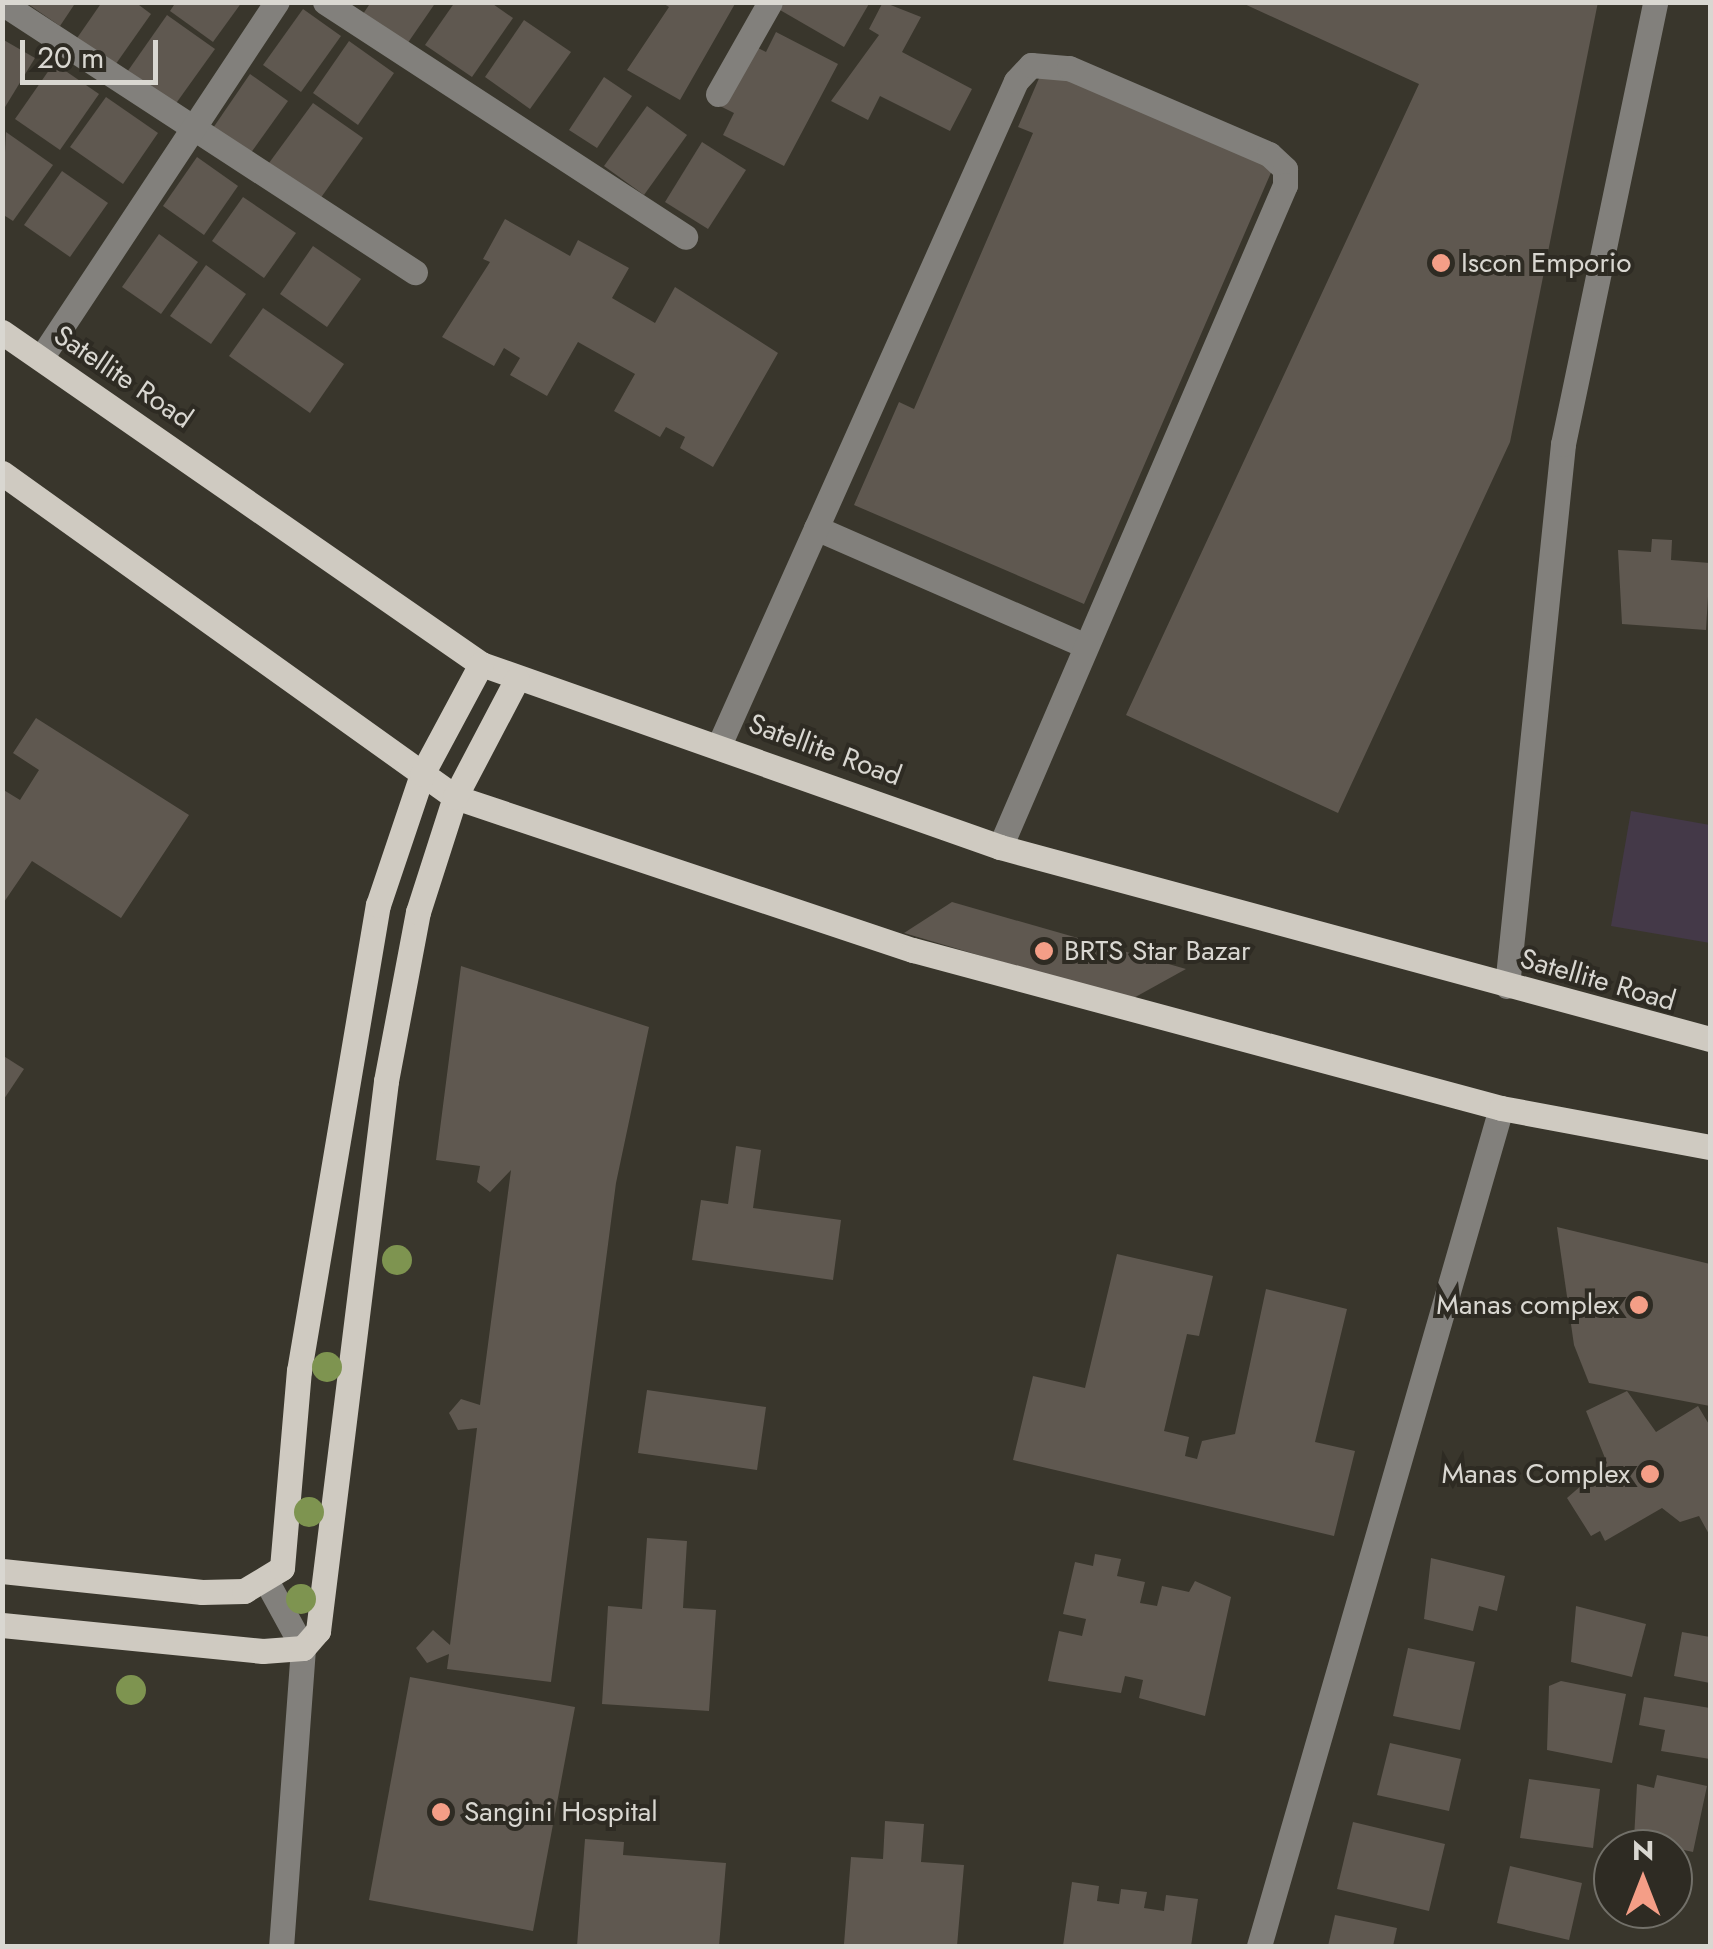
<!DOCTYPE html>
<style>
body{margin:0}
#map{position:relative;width:1713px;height:1949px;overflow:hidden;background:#39362c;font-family:Jost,sans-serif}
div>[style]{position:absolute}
.commercial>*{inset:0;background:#443948}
.building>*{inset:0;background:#5f5850}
.minor>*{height:25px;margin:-12.5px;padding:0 12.5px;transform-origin:12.5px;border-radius:12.5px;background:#82807c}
.major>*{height:25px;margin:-12.5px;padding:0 12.5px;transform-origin:12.5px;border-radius:12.5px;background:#cfcac1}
.trees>*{width:30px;height:30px;margin:-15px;border-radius:50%;background:#7e9450}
.dots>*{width:28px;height:28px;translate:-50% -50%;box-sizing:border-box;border:5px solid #2e2b23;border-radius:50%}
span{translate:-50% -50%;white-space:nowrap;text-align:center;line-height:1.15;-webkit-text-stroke:8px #2e2b23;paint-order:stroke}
.poi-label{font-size:28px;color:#d9d7d1}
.left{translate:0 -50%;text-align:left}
.right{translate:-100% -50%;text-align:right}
.street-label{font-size:28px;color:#d9d7d1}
.frame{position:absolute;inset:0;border:5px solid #d9d7d1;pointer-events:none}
.north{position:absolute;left:1593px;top:1829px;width:100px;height:100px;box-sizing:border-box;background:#2e2b23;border:2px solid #727069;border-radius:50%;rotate:0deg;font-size:28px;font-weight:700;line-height:40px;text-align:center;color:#d9d7d1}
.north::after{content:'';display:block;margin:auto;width:35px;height:45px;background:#f49e87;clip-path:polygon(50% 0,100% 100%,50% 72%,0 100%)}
.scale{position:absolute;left:20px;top:40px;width:138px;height:45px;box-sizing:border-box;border:5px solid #d9d7d1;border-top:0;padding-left:12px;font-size:30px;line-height:35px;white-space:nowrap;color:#d9d7d1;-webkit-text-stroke:8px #2e2b23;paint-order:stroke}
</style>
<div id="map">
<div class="commercial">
<div style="clip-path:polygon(1631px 811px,1710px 825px,1710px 943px,1611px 926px)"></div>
</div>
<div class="building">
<div style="clip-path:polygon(25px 2px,76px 2px,60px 26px)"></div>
<div style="clip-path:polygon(102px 2px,135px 2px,151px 14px,113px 68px,75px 41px)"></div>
<div style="clip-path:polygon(176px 2px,242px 2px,213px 42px,170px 11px)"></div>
<div style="clip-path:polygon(371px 2px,436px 2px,405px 47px,361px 17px)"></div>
<div style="clip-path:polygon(455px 2px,490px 2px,513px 18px,472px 77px,425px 45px)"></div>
<div style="clip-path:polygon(661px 2px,736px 2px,680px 100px,627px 70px,669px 7px)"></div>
<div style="clip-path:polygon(785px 2px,870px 2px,844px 47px,780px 10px)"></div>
<div style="clip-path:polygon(883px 2px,921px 17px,902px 52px,972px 89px,950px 131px,880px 96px,868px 120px,831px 101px,879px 35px,869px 29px)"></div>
<div style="clip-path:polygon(1240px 2px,1598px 2px,1510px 442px,1338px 813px,1126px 715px,1419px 84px)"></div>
<div style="clip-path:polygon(303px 9px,341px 36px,301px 92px,263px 65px)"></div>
<div style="clip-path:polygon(167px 15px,215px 49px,172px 109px,125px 75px)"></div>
<div style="clip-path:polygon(524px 20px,571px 52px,530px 109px,485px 77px)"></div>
<div style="clip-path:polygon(776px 32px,838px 64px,784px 166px,723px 135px,734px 113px,720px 106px,752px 45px,766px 52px)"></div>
<div style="clip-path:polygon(2px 39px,35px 58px,2px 112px)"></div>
<div style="clip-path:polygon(349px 41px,394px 73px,358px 125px,313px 93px)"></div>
<div style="clip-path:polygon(54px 63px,99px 94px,60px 150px,15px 119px)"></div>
<div style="clip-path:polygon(1043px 69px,1273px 168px,1084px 604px,854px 505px,899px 402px,914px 409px,1033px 133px,1018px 127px)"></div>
<div style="clip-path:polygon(250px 74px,288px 101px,250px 154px,213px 128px)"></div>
<div style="clip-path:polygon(604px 77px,632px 96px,597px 148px,569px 130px)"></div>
<div style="clip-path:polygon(106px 97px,158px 133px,123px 184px,70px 147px)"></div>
<div style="clip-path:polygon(313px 103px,363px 138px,320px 199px,269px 163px)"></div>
<div style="clip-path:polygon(647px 106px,687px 135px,644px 195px,604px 166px)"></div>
<div style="clip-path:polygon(6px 132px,53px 165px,13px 221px,2px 214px)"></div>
<div style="clip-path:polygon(702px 142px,746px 170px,708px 229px,665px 202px)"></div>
<div style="clip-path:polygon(197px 157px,238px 186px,204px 235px,163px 206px)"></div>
<div style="clip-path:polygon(62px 171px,108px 203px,70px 257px,24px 225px)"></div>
<div style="clip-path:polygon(243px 197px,296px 233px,264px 278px,212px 241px)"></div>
<div style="clip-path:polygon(505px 219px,570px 256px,578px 240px,629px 268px,612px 298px,655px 323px,675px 287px,778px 353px,713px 467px,680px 448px,685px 437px,666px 427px,660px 437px,614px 411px,635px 374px,578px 342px,547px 396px,510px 375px,520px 358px,504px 348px,494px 366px,442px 337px,490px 262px,483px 259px)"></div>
<div style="clip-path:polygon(159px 234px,198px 262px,161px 314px,122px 287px)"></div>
<div style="clip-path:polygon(313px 246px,361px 279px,327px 327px,280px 294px)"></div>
<div style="clip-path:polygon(206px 265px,246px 294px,211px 344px,170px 316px)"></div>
<div style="clip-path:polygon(263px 308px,344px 364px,310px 413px,229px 356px)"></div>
<div style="clip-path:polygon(1652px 539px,1672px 540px,1671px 560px,1710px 563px,1706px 630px,1622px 624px,1618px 550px,1651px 552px)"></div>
<div style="clip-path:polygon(36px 718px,189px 815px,121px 918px,32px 861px,2px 905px,2px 789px,20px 800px,39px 770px,13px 753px)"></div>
<div style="clip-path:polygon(952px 902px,1186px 969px,1130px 1000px,904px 933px)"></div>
<div style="clip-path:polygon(461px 966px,649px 1027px,616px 1183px,551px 1682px,447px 1669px,449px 1654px,427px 1663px,416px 1648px,433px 1630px,450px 1645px,477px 1428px,458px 1430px,449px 1413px,461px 1399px,480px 1405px,511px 1170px,490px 1192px,477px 1182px,480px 1166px,436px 1160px)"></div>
<div style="clip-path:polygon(2px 1055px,24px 1069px,2px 1102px)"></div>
<div style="clip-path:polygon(736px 1146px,761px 1150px,753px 1208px,841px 1220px,833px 1280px,692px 1260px,701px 1200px,728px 1204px)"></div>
<div style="clip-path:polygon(1557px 1227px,1710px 1264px,1710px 1406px,1589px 1383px,1574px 1345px)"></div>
<div style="clip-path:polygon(1117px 1254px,1213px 1276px,1199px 1336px,1187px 1334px,1164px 1431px,1189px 1437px,1185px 1456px,1197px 1459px,1202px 1441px,1235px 1434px,1266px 1289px,1347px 1309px,1315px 1442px,1355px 1451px,1334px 1536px,1013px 1460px,1033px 1376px,1085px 1388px)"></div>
<div style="clip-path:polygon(647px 1390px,766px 1407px,757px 1470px,638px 1453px)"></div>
<div style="clip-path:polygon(1627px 1391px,1656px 1432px,1698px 1406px,1710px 1426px,1710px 1536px,1699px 1516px,1680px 1522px,1662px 1508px,1605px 1541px,1600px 1531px,1591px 1536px,1567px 1498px,1607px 1463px,1586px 1411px)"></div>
<div style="clip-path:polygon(647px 1538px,687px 1541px,683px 1608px,716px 1610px,709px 1711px,602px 1704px,608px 1606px,642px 1609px)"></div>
<div style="clip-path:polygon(1095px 1554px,1121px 1559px,1117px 1576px,1145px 1582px,1140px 1603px,1157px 1606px,1162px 1586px,1189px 1592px,1195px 1581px,1231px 1597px,1205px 1716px,1139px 1698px,1143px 1680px,1125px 1676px,1121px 1693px,1048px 1681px,1059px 1631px,1082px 1636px,1086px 1619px,1063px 1614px,1075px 1562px,1093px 1566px)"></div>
<div style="clip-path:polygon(1431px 1558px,1505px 1576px,1497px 1611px,1479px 1606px,1473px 1631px,1424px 1619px)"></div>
<div style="clip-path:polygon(1576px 1606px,1646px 1624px,1632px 1677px,1571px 1662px)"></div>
<div style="clip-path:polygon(1682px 1632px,1710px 1637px,1710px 1683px,1674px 1676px)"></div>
<div style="clip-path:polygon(1408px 1648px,1475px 1662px,1460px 1730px,1393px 1716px)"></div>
<div style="clip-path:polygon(410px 1677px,575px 1707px,533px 1931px,369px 1900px)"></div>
<div style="clip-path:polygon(1561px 1681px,1626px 1694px,1612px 1763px,1547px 1750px,1549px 1686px)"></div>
<div style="clip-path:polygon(1644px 1697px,1710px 1708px,1710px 1759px,1661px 1751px,1665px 1730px,1639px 1725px)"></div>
<div style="clip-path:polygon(1390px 1743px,1461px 1759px,1449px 1811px,1377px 1795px)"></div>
<div style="clip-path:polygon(1657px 1775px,1707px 1786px,1693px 1852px,1634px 1839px,1637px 1784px,1654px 1788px)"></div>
<div style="clip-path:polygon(1529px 1779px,1600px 1789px,1593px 1848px,1520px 1838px)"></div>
<div style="clip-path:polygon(885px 1821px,924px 1824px,921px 1862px,964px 1865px,957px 1946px,844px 1944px,851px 1857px,883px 1859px)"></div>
<div style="clip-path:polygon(1353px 1822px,1445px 1844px,1429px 1911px,1337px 1889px)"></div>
<div style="clip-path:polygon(585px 1839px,624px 1842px,623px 1855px,726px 1863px,719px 1946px,577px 1946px)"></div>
<div style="clip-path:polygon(1510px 1866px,1582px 1883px,1569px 1940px,1497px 1923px)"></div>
<div style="clip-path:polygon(1072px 1882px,1099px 1886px,1097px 1901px,1119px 1904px,1121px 1889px,1147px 1892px,1144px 1908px,1164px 1911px,1166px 1895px,1198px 1899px,1191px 1946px,1063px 1946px)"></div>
<div style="clip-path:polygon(1335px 1915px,1397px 1928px,1393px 1946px,1328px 1946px)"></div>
</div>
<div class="minor">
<div style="left:325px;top:2px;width:430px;rotate:33.1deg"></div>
<div style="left:2px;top:3px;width:493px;rotate:33.1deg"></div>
<div style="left:718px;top:94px;width:106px;rotate:-60.5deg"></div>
<div style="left:41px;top:358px;width:427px;rotate:-56.5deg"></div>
<div style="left:816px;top:528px;width:292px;rotate:23.6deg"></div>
<div style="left:720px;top:743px;width:725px;rotate:-65.91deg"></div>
<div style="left:1016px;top:81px;width:22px;rotate:-47deg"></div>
<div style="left:1031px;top:65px;width:38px;rotate:5deg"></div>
<div style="left:1069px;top:68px;width:218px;rotate:23.3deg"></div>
<div style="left:1269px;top:154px;width:22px;rotate:43deg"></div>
<div style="left:1285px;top:169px;width:16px;rotate:90deg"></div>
<div style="left:1285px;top:185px;width:721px;rotate:113.29deg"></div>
<div style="left:1507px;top:986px;width:545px;rotate:-84.1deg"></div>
<div style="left:1563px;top:444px;width:451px;rotate:-78.2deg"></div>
<div style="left:268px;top:1584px;width:73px;rotate:61.3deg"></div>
<div style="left:303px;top:1648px;width:299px;rotate:94.2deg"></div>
<div style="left:1259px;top:1946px;width:872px;rotate:-73.89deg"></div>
</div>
<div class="major">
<div style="left:2px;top:332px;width:583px;rotate:34.73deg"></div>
<div style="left:481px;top:664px;width:550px;rotate:19.42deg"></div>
<div style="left:1000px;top:847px;width:736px;rotate:15.13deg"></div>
<div style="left:2px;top:473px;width:557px;rotate:35.57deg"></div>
<div style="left:455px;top:797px;width:483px;rotate:18.5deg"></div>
<div style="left:913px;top:950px;width:609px;rotate:15.04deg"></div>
<div style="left:1501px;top:1108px;width:213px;rotate:10.6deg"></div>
<div style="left:2px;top:1571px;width:201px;rotate:6deg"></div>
<div style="left:202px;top:1592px;width:42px;rotate:-1.4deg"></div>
<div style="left:244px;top:1591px;width:44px;rotate:-31.2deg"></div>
<div style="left:282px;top:1568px;width:198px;rotate:-85.1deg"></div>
<div style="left:299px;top:1371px;width:473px;rotate:-80.4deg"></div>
<div style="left:378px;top:905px;width:138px;rotate:-71.4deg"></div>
<div style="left:422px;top:774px;width:125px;rotate:-61.8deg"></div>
<div style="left:2px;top:1625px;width:262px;rotate:5.7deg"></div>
<div style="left:263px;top:1651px;width:40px;rotate:-4.3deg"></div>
<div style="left:303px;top:1648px;width:23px;rotate:-49deg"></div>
<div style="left:318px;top:1631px;width:554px;rotate:-82.95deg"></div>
<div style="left:386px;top:1081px;width:172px;rotate:-79.3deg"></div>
<div style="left:418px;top:912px;width:121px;rotate:-72.2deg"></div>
<div style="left:455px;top:797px;width:133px;rotate:-62.3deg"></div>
</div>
<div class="trees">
<div style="left:397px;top:1260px"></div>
<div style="left:327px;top:1367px"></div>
<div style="left:309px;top:1512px"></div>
<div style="left:301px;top:1599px"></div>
<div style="left:131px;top:1690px"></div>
</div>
<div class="dots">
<div style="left:1441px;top:263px;background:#f49e87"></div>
<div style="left:1044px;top:951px;background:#f49e87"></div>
<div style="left:1639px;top:1305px;background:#f49e87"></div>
<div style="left:1650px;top:1474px;background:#f49e87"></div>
<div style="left:441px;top:1812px;background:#f49e87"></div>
</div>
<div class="poi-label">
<span class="left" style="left:1461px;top:263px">Iscon Emporio</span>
<span class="left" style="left:1064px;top:951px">BRTS Star Bazar</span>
<span class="right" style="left:1619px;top:1305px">Manas complex</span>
<span class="right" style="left:1630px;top:1474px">Manas Complex</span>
<span class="left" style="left:464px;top:1812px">Sangini Hospital</span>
</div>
<div class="street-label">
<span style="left:123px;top:377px;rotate:34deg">Satellite Road</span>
<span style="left:825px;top:750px;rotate:20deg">Satellite Road</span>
<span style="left:1598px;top:980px;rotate:16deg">Satellite Road</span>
</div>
<div class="frame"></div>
<div class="north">N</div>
<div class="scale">20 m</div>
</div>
